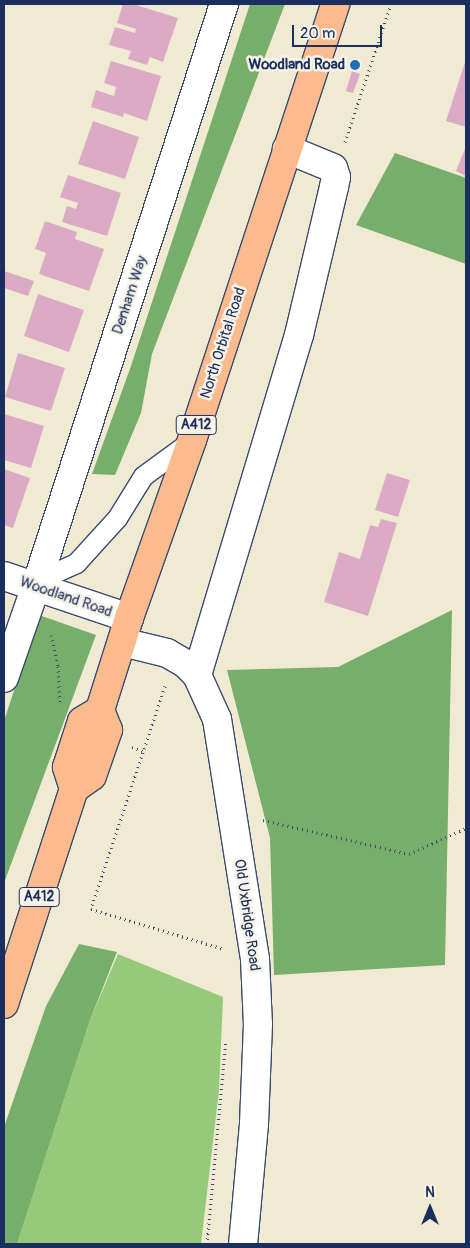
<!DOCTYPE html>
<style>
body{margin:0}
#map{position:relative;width:470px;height:1248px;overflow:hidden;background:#f1ead3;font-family:Pangolin,sans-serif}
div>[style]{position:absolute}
.green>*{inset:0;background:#96ca7b}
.forest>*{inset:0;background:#78ae6b}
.building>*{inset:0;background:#dbabc6}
.path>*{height:3px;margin-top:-1.5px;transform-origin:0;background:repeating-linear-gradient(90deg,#3b4b70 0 1px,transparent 0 5px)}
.roads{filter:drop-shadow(1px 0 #3b4b70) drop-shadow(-1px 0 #3b4b70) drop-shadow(0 1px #3b4b70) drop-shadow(0 -1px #3b4b70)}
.lane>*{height:19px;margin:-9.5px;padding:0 9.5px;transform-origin:9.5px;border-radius:9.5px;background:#fff}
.street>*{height:28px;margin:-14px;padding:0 14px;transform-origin:14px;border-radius:14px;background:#fff}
.primary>*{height:28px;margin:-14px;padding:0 14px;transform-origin:14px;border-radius:14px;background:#fbbb8d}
.dots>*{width:14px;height:14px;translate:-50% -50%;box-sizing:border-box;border:2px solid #f7f3e8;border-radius:50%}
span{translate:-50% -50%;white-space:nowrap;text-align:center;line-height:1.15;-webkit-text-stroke:5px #f7f3e8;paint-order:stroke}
.shield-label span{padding:1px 4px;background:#f7f3e8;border:1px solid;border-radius:4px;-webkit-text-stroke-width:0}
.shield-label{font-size:14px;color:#1b2f5e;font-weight:700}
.poi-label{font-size:15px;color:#1b2f5e;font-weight:700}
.right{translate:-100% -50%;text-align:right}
.street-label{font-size:15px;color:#1b2f5e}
.frame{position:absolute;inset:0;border:5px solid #1b2f5e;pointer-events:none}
.north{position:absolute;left:405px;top:1183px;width:50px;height:50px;-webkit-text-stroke:4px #f7f3e8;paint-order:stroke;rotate:0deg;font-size:14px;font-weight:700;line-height:20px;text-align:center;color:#1b2f5e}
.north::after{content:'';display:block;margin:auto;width:18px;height:22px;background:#1b2f5e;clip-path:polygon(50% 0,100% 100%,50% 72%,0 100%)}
.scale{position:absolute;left:292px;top:25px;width:90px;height:22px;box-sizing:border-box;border:2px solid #1b2f5e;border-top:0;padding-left:6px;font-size:15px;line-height:18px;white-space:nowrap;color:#1b2f5e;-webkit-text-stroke:4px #f7f3e8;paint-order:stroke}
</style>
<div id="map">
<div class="green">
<div style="clip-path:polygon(118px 954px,223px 997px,219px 1090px,201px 1244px,17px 1244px,90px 1020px)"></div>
</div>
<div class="forest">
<div style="clip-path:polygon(250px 4px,285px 4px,152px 354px,141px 413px,115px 475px,92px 474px,131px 366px)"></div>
<div style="clip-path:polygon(395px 153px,466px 178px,466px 264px,356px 225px)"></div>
<div style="clip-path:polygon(452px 610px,445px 965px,274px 975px,270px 838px,227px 670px,338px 667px)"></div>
<div style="clip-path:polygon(39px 615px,96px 635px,4px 883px,4px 721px)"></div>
<div style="clip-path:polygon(79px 944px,117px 952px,90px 1020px,17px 1244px,4px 1244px,4px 1127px,46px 1006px)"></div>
</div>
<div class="building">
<div style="clip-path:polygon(123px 4px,133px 4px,178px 18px,163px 62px,150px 57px,147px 65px,128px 59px,131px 51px,109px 45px,115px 27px,135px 33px,136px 29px,117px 23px)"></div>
<div style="clip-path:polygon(466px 59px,466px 127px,446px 121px)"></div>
<div style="clip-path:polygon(111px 61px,161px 76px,147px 121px,124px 113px,123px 117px,91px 107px,96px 90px,114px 96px,116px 87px,104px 83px)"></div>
<div style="clip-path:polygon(352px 71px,360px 74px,353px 93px,346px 91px)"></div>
<div style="clip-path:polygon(93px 121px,139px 137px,125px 179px,78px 164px)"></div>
<div style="clip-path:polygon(466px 146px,466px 176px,456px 171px)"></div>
<div style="clip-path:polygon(68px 175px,121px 193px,107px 236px,62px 222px,67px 206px,76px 209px,78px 203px,60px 197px)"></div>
<div style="clip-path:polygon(45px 221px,77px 232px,75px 239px,104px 249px,89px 291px,39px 274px,46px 253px,35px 249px)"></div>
<div style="clip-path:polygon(4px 271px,34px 281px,28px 296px,4px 288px)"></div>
<div style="clip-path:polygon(38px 294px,84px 310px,69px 352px,24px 336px)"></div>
<div style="clip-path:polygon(18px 353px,65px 368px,51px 411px,5px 397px)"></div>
<div style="clip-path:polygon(4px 414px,44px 426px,31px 468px,4px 460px)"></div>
<div style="clip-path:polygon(4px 469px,30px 478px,13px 528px,4px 525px)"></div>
<div style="clip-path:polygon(387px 473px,410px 480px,398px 517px,375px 510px)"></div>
<div style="clip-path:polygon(381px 519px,397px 523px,368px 616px,324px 602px,339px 552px,360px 559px,370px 525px,378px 527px)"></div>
</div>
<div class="path">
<div style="left:345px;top:142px;width:145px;rotate:-71.6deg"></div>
<div style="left:51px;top:635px;width:32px;rotate:77deg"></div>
<div style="left:58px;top:666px;width:36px;rotate:87deg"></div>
<div style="left:165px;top:686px;width:235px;rotate:108.4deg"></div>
<div style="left:91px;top:909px;width:139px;rotate:16.7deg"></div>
<div style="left:132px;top:747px;width:12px;rotate:20deg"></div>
<div style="left:263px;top:820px;width:150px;rotate:13.1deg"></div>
<div style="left:409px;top:854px;width:63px;rotate:-24.5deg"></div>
<div style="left:207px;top:1244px;width:204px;rotate:-84.7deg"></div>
</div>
<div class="roads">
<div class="lane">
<div style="left:36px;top:586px;width:24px;rotate:-35deg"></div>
<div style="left:56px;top:572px;width:22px;rotate:-24deg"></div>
<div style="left:76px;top:563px;width:61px;rotate:-47.7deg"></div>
<div style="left:117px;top:518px;width:49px;rotate:-58.2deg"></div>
<div style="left:143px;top:476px;width:61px;rotate:-36.3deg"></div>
</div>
<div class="street">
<div style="left:4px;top:576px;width:132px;rotate:18.6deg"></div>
<div style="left:122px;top:642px;width:46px;rotate:13.7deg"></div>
<div style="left:167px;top:653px;width:22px;rotate:30deg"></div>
<div style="left:186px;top:664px;width:16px;rotate:45deg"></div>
<div style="left:197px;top:675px;width:48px;rotate:65.6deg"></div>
<div style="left:217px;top:719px;width:243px;rotate:81deg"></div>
<div style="left:255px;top:959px;width:65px;rotate:87.4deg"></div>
<div style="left:258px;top:1024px;width:100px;rotate:92.3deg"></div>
<div style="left:254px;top:1124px;width:121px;rotate:95.2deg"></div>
<div style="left:197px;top:675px;width:355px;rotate:-73.3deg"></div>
<div style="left:299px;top:335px;width:152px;rotate:-76.7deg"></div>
<div style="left:334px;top:187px;width:10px;rotate:-79deg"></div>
<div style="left:336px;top:177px;width:9px;rotate:-108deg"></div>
<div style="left:333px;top:168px;width:50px;rotate:-157.6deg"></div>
<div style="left:4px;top:678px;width:97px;rotate:-70.8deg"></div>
<div style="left:36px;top:586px;width:612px;rotate:-72.1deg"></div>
</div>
<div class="primary">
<div style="left:74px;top:789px;width:23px;rotate:-108deg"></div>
<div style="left:67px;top:767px;width:48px;rotate:-71.9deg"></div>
<div style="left:82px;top:721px;width:21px;rotate:-31deg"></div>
<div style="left:4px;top:1004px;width:226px;rotate:-72deg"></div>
<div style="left:74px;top:789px;width:22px;rotate:-36deg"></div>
<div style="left:92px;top:776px;width:49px;rotate:-70.8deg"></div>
<div style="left:108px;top:730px;width:22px;rotate:-112deg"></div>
<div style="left:100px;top:710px;width:96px;rotate:-72.5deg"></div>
<div style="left:129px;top:618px;width:189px;rotate:-70.5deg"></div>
<div style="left:192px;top:440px;width:459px;rotate:-71.8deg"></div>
</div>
</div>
<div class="dots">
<div style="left:355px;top:65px;background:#1f6fb2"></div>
</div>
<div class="shield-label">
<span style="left:196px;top:425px">A412</span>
<span style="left:39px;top:897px">A412</span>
</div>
<div class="poi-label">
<span class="right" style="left:345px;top:65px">Woodland Road</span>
</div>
<div class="street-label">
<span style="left:130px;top:295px;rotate:-72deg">Denham Way</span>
<span style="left:223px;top:343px;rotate:-72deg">North Orbital Road</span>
<span style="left:66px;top:597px;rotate:19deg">Woodland Road</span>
<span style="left:247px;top:915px;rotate:82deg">Old Uxbridge Road</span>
</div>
<div class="frame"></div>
<div class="north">N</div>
<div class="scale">20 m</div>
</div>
